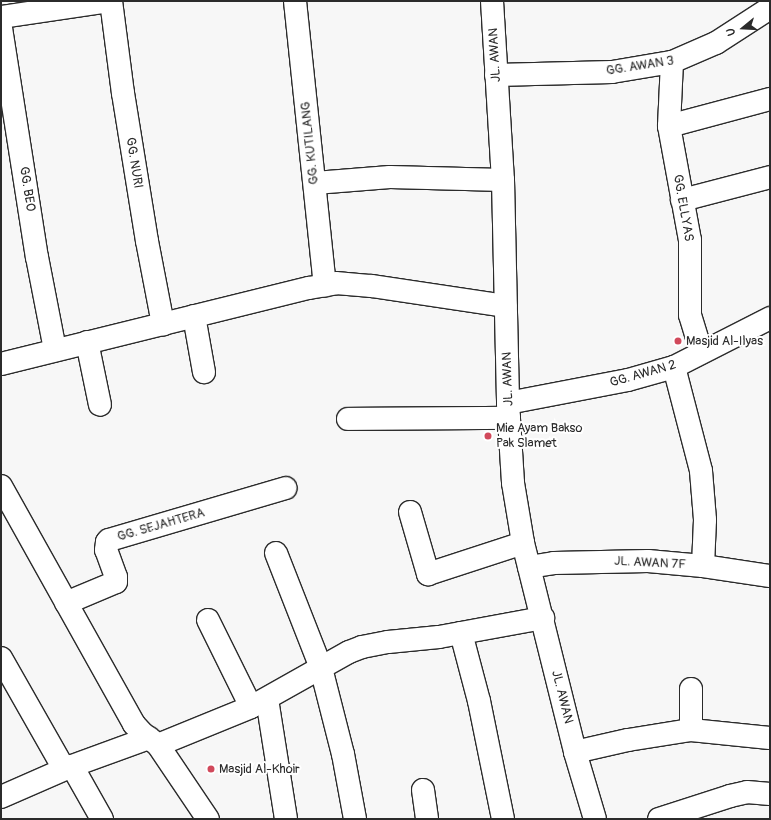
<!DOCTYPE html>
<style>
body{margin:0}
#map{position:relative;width:771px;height:820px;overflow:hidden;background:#f7f7f7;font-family:Pangolin,sans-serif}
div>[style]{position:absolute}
.roads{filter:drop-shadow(1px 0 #2b2b2b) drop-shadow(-1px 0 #2b2b2b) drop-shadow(0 1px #2b2b2b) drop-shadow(0 -1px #2b2b2b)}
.minor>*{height:22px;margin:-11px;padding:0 11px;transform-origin:11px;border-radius:11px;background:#fff}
.dots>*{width:11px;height:11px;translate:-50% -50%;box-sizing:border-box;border:2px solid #fff;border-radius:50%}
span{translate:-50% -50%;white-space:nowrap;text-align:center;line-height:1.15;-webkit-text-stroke:4px #fff;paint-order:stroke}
.street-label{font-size:13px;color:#2b2b2b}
.poi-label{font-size:13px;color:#2b2b2b}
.left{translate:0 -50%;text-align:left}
.frame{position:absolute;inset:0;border:2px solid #2b2b2b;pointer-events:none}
.north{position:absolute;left:723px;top:8px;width:40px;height:40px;-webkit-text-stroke:3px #fff;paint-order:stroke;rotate:252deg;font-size:11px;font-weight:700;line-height:16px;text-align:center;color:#2b2b2b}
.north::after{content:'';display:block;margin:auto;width:14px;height:18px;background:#2b2b2b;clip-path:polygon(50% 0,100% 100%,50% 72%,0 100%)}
</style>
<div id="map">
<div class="roads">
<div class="minor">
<div style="left:111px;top:1px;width:93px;rotate:82.6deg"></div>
<div style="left:123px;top:93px;width:150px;rotate:80.8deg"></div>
<div style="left:147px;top:241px;width:85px;rotate:79.1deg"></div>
<div style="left:295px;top:1px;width:286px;rotate:84deg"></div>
<div style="left:492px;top:1px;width:179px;rotate:86.5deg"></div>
<div style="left:503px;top:180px;width:223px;rotate:88.7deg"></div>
<div style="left:508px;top:403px;width:80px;rotate:86.4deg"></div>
<div style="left:513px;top:483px;width:61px;rotate:80.5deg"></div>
<div style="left:523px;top:543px;width:215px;rotate:76deg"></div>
<div style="left:575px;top:752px;width:70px;rotate:73.4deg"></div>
<div style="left:1px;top:17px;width:110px;rotate:-8.4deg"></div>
<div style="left:1px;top:28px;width:232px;rotate:81.1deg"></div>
<div style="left:37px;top:257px;width:95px;rotate:79deg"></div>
<div style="left:672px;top:62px;width:64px;rotate:92.7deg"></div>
<div style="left:669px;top:126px;width:116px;rotate:79.6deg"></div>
<div style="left:690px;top:240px;width:75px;rotate:90deg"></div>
<div style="left:690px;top:315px;width:39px;rotate:73deg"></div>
<div style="left:496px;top:75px;width:116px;rotate:-1.5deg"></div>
<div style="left:612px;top:72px;width:61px;rotate:-9.5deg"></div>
<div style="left:672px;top:62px;width:48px;rotate:-23.4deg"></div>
<div style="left:716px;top:43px;width:64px;rotate:-32.9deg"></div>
<div style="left:669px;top:126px;width:105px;rotate:-15deg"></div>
<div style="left:315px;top:183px;width:75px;rotate:-4.6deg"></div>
<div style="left:390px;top:177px;width:113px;rotate:1.5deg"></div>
<div style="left:682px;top:200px;width:91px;rotate:-14.6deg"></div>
<div style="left:194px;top:316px;width:57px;rotate:79.9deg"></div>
<div style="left:87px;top:342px;width:64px;rotate:78.3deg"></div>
<div style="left:1px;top:364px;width:317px;rotate:-13.9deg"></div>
<div style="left:309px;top:288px;width:27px;rotate:-10deg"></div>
<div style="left:336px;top:283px;width:36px;rotate:5deg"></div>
<div style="left:372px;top:286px;width:135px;rotate:8.5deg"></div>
<div style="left:674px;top:367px;width:107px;rotate:75.4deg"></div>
<div style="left:701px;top:471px;width:49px;rotate:85.3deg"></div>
<div style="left:705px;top:520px;width:46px;rotate:92.5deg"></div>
<div style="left:508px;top:403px;width:122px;rotate:-10.9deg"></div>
<div style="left:628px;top:380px;width:48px;rotate:-15.8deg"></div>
<div style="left:674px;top:367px;width:108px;rotate:-27deg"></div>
<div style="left:348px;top:419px;width:161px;rotate:-0.4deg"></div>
<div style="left:1px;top:486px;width:273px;rotate:60.8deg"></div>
<div style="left:134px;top:724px;width:13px;rotate:48deg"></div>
<div style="left:143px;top:734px;width:19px;rotate:36deg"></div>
<div style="left:158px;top:745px;width:89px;rotate:56deg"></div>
<div style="left:410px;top:512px;width:65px;rotate:73.8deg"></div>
<div style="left:428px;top:574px;width:100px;rotate:-18.1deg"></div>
<div style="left:276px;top:553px;width:123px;rotate:68.6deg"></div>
<div style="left:321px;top:668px;width:89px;rotate:75.7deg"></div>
<div style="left:343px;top:754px;width:66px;rotate:79.5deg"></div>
<div style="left:529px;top:567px;width:25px;rotate:-9deg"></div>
<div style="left:554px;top:563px;width:94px;rotate:-1.2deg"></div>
<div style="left:648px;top:561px;width:55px;rotate:5.2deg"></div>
<div style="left:703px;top:566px;width:68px;rotate:8.5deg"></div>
<div style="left:66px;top:603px;width:54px;rotate:-22.8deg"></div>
<div style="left:116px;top:582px;width:5px;rotate:-90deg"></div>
<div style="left:116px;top:577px;width:29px;rotate:-110deg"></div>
<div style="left:106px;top:550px;width:8px;rotate:-83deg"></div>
<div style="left:107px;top:542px;width:3px;rotate:-45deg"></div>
<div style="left:109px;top:540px;width:184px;rotate:-16.4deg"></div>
<div style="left:208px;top:620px;width:97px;rotate:63.7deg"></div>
<div style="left:461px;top:633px;width:70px;rotate:75.2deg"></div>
<div style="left:479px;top:701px;width:120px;rotate:78.5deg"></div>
<div style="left:1px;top:658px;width:128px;rotate:60.4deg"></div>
<div style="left:691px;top:689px;width:41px;rotate:90deg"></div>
<div style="left:267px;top:699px;width:121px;rotate:81deg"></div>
<div style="left:158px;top:745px;width:100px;rotate:-22.2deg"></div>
<div style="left:251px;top:707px;width:112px;rotate:-29.3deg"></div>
<div style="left:349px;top:652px;width:14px;rotate:-21deg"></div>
<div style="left:362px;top:647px;width:26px;rotate:-11deg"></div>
<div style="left:388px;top:642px;width:51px;rotate:-5.6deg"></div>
<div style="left:439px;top:637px;width:106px;rotate:-10.4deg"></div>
<div style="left:575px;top:752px;width:54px;rotate:-12.8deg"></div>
<div style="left:628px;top:740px;width:64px;rotate:-9deg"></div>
<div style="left:691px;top:730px;width:79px;rotate:5.8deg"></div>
<div style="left:72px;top:766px;width:61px;rotate:60.5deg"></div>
<div style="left:423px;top:790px;width:29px;rotate:82deg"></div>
<div style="left:1px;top:797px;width:77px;rotate:-23.6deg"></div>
<div style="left:72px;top:766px;width:82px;rotate:-20deg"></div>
<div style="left:659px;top:819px;width:75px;rotate:-17.9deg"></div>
<div style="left:730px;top:796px;width:17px;rotate:-13deg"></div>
<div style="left:747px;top:792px;width:23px;rotate:5deg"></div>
</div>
</div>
<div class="dots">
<div style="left:678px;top:341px;background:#d1495b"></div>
<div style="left:488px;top:436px;background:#d1495b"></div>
<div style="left:211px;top:769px;background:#d1495b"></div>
</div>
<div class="street-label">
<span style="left:495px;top:55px;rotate:-93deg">JL. AWAN</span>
<span style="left:640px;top:66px;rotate:-9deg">GG. AWAN 3</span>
<span style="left:310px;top:143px;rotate:-96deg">GG. KUTILANG</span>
<span style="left:134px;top:163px;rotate:81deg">GG. NURI</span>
<span style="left:27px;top:189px;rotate:81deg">GG. BEO</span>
<span style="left:683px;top:208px;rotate:80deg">GG. ELLYAS</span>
<span style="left:643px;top:374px;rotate:-16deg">GG. AWAN 2</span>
<span style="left:508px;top:379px;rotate:-92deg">JL. AWAN</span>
<span style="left:161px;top:525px;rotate:-16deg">GG. SEJAHTERA</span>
<span style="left:650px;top:563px;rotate:3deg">JL. AWAN 7F</span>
<span style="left:562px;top:697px;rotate:76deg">JL. AWAN</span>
</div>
<div class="poi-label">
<span class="left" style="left:686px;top:341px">Masjid Al-Ilyas</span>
<span class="left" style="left:496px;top:436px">Mie Ayam Bakso<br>Pak Slamet</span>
<span class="left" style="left:219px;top:769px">Masjid Al-Khoir</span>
</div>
<div class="frame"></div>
<div class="north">U</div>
</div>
